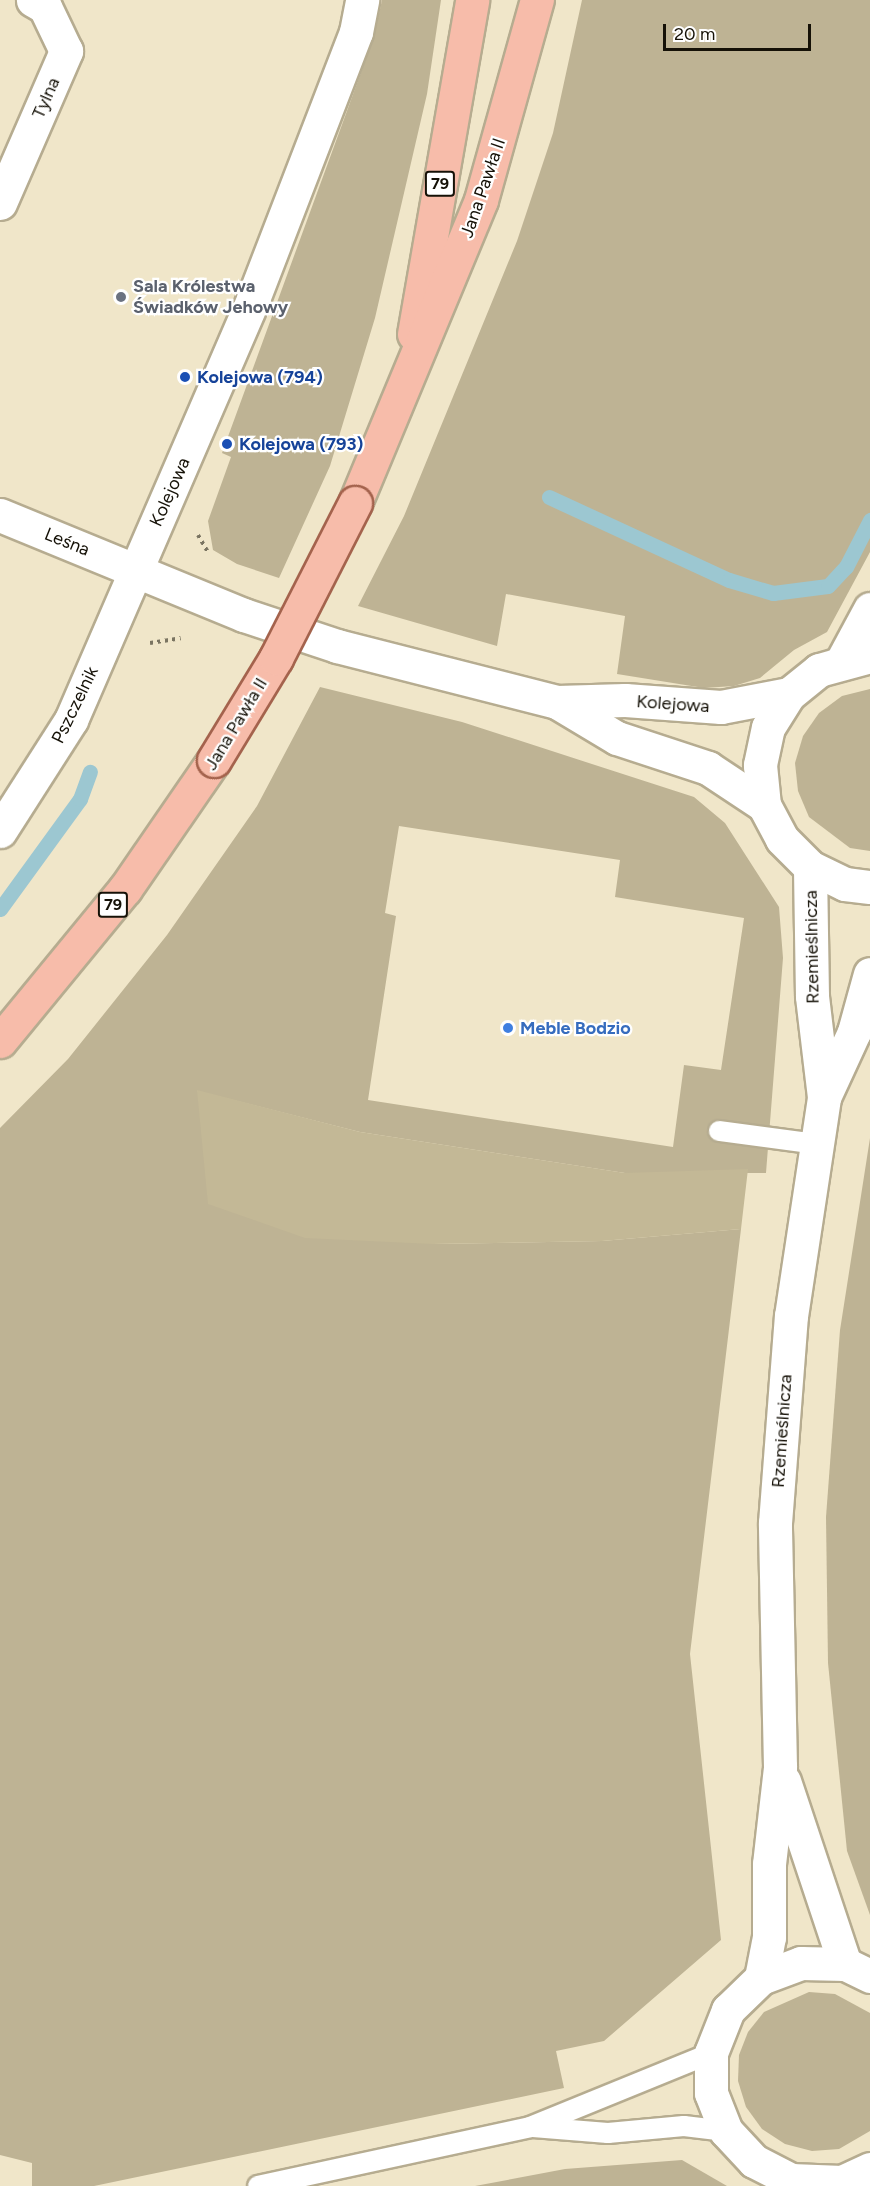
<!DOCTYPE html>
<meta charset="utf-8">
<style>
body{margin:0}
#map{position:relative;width:870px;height:2186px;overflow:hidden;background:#f0e6c9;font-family:Figtree,sans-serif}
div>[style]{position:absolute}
.green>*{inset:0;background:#beb394}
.forest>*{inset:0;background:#c3b896}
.stream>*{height:15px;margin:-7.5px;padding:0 7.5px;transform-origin:7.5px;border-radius:7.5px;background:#9cc7d1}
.path>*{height:4px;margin-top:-2px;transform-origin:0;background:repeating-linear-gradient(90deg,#7a7461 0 3px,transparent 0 7.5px)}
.roads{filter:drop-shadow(2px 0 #b6ac90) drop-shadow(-2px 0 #b6ac90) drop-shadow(0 2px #b6ac90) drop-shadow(0 -2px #b6ac90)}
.service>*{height:20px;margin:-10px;padding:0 10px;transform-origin:10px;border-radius:10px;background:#fff}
.minor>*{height:33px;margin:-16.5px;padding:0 16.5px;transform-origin:16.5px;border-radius:16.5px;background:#fff}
.tertiary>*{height:33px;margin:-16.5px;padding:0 16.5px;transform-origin:16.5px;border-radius:16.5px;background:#fff}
.primary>*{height:33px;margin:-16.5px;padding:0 16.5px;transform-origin:16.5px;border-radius:16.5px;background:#f7bcaa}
.bridges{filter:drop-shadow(2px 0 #a4634d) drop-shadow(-2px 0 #a4634d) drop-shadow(0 2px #a4634d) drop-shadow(0 -2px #a4634d)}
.primary-bridge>*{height:33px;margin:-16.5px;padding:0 16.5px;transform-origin:16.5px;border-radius:16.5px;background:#f7bcaa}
.dots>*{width:16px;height:16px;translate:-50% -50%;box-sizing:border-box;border:3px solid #fff;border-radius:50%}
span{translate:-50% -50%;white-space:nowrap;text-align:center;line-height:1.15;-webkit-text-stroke:4.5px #fff;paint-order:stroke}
.shield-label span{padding:2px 4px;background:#fff;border:2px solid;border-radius:4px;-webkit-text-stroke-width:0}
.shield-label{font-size:16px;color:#151107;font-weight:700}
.street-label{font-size:18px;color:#151107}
.worship-label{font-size:18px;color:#5b616d;font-weight:700}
.left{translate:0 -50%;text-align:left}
.transit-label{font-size:18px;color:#164399;font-weight:700}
.shop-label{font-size:18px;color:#366cbe;font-weight:700}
.scale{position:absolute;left:663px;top:24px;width:148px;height:27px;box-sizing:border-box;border:3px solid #151107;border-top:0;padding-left:8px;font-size:18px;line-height:21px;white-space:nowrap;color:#151107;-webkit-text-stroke:4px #fff;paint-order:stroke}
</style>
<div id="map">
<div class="green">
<div style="clip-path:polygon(382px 0,441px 0,427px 94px,375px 318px,330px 466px,279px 578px,237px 564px,213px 550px,208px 521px,231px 457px,222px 453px,374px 37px)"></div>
<div style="clip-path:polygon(582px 0,870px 0,870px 552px,827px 632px,794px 650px,760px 678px,734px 686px,704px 688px,617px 674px,625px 616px,506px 594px,497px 646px,358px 606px,404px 516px,517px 241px,553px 133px)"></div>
<div style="clip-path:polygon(evenodd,320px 687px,462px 722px,694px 797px,725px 823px,779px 907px,783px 958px,766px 1173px,625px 1173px,360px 1132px,197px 1091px,433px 1244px,602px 1241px,741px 1229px,690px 1654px,721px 1940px,604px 2041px,556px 2051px,564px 2088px,94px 2186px,32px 2186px,32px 2163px,0 2155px,0 1128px,68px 1059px,167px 935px,257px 806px,320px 687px,399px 826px,620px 860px,615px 897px,744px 918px,721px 1070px,684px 1065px,673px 1147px,368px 1100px,396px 916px,385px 913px,399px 826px)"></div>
<div style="clip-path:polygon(870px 689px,870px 851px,850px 848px,809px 817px,798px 791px,795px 763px,803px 736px,819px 713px,842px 696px)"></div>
<div style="clip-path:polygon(870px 1138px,870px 1915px,847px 1851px,828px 1663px,826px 1517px,840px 1330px)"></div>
<div style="clip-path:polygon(809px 1992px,835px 1994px,870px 2013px,870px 2131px,839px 2149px,812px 2151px,785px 2144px,762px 2129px,746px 2107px,738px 2081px,739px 2055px,748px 2032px,764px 2012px)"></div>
<div style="clip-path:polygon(682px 2160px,727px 2186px,475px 2186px,565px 2169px)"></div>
</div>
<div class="forest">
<div style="clip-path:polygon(197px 1090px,360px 1132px,625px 1173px,748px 1169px,741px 1229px,602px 1241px,433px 1244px,305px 1238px,208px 1204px)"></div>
</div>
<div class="stream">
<div style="left:549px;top:497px;width:198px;rotate:24.8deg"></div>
<div style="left:729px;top:580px;width:46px;rotate:16.5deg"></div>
<div style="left:773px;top:593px;width:55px;rotate:-7.3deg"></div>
<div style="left:828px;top:586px;width:26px;rotate:-47deg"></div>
<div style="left:846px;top:567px;width:53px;rotate:-62.9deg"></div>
<div style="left:0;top:909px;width:136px;rotate:-54deg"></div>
<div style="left:80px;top:799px;width:29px;rotate:-70deg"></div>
</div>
<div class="path">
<div style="left:198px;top:535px;width:20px;rotate:60deg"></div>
<div style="left:150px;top:643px;width:31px;rotate:-9deg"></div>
</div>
<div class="roads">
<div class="service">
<div style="left:719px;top:1131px;width:99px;rotate:7.6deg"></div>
<div style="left:533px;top:2127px;width:75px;rotate:4.6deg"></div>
<div style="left:608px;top:2133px;width:76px;rotate:-5.3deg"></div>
<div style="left:684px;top:2126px;width:42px;rotate:6.8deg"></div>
<div style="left:258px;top:2186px;width:278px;rotate:-12.2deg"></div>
<div style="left:530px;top:2127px;width:196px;rotate:-22.2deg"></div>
</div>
<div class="minor">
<div style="left:0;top:203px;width:166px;rotate:-66.5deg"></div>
<div style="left:66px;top:51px;width:49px;rotate:-115.5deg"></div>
<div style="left:45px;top:7px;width:14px;rotate:-150deg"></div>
<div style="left:0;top:831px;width:132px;rotate:-57.4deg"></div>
<div style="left:71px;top:720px;width:459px;rotate:-66.6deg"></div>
<div style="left:253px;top:299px;width:286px;rotate:-68.9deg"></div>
<div style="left:356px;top:32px;width:33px;rotate:-79deg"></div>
</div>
<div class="tertiary">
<div style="left:0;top:515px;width:264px;rotate:22.3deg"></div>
<div style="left:244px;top:615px;width:98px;rotate:18.4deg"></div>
<div style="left:337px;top:646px;width:227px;rotate:14.3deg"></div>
<div style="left:557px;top:702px;width:68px;rotate:-1.7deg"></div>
<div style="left:625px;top:700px;width:96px;rotate:4.2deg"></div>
<div style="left:721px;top:707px;width:69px;rotate:-10.8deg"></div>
<div style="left:870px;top:656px;width:53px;rotate:164.6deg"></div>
<div style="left:819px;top:670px;width:38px;rotate:141deg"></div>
<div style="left:789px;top:694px;width:39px;rotate:122deg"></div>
<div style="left:768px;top:727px;width:39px;rotate:102deg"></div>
<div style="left:760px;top:765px;width:40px;rotate:84.3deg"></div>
<div style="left:764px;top:805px;width:38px;rotate:62deg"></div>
<div style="left:782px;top:839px;width:40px;rotate:45deg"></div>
<div style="left:810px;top:867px;width:39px;rotate:26deg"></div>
<div style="left:845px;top:884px;width:25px;rotate:7deg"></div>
<div style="left:842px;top:661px;width:59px;rotate:-61.7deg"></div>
<div style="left:557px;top:702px;width:70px;rotate:31deg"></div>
<div style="left:617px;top:738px;width:96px;rotate:18.2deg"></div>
<div style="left:708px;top:768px;width:67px;rotate:33.5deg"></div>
<div style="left:824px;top:1097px;width:72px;rotate:-65.2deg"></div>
<div style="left:854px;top:1032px;width:60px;rotate:-74.6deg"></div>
<div style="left:784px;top:1781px;width:193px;rotate:71.6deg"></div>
<div style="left:870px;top:1976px;width:28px;rotate:-154deg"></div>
<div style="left:845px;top:1964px;width:44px;rotate:-178.7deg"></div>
<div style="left:801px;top:1963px;width:43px;rotate:159.4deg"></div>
<div style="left:761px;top:1978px;width:46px;rotate:135.9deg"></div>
<div style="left:728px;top:2010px;width:46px;rotate:111.6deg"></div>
<div style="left:711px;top:2053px;width:40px;rotate:90deg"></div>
<div style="left:711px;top:2093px;width:41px;rotate:68.5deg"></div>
<div style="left:726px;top:2131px;width:41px;rotate:47deg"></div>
<div style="left:754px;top:2161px;width:42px;rotate:27.2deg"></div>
<div style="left:791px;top:2180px;width:51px;rotate:2.2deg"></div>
<div style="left:842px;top:2182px;width:31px;rotate:-25deg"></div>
<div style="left:761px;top:1978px;width:42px;rotate:-79deg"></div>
<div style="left:769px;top:1937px;width:73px;rotate:-90deg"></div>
<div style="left:769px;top:1864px;width:98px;rotate:-83.5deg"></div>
<div style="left:780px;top:1767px;width:244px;rotate:-91.2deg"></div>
<div style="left:775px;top:1523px;width:208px;rotate:-85.6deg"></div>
<div style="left:791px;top:1316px;width:221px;rotate:-81.4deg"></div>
<div style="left:824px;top:1097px;width:102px;rotate:-96.8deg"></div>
<div style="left:812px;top:996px;width:129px;rotate:-90.9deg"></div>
</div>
<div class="primary">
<div style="left:414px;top:334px;width:339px;rotate:-80.1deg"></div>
<div style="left:355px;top:503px;width:328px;rotate:-67.4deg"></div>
<div style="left:481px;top:200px;width:208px;rotate:-74.4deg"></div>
<div style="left:0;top:1041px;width:197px;rotate:-50.6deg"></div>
<div style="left:125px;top:889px;width:157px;rotate:-55.4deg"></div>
</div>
</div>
<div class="bridges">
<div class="primary-bridge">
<div style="left:214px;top:760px;width:119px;rotate:-58.7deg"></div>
<div style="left:276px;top:658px;width:174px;rotate:-63deg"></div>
</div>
</div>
<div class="dots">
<div style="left:121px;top:297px;background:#6b7280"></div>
<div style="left:185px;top:377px;background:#1a4fb4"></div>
<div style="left:227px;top:444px;background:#1a4fb4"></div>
<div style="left:508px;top:1028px;background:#3f7fe0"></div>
</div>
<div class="shield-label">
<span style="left:440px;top:184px">79</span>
<span style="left:113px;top:905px">79</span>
</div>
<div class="street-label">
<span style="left:46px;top:98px;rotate:-66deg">Tylna</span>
<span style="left:483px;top:188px;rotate:-71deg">Jana Pawła II</span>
<span style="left:170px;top:492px;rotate:-66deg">Kolejowa</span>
<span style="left:67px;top:542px;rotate:22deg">Leśna</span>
<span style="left:673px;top:704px;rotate:4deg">Kolejowa</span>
<span style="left:75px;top:705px;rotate:-64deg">Pszczelnik</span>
<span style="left:236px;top:724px;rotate:-59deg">Jana Pawła II</span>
<span style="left:812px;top:947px;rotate:-91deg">Rzemieślnicza</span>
<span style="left:782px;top:1431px;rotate:-86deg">Rzemieślnicza</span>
</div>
<div class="worship-label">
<span class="left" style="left:133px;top:297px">Sala Królestwa<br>Świadków Jehowy</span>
</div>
<div class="transit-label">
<span class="left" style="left:197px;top:377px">Kolejowa (794)</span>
<span class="left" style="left:239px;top:444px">Kolejowa (793)</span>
</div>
<div class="shop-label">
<span class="left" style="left:520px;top:1028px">Meble Bodzio</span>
</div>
<div class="scale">20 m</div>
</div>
